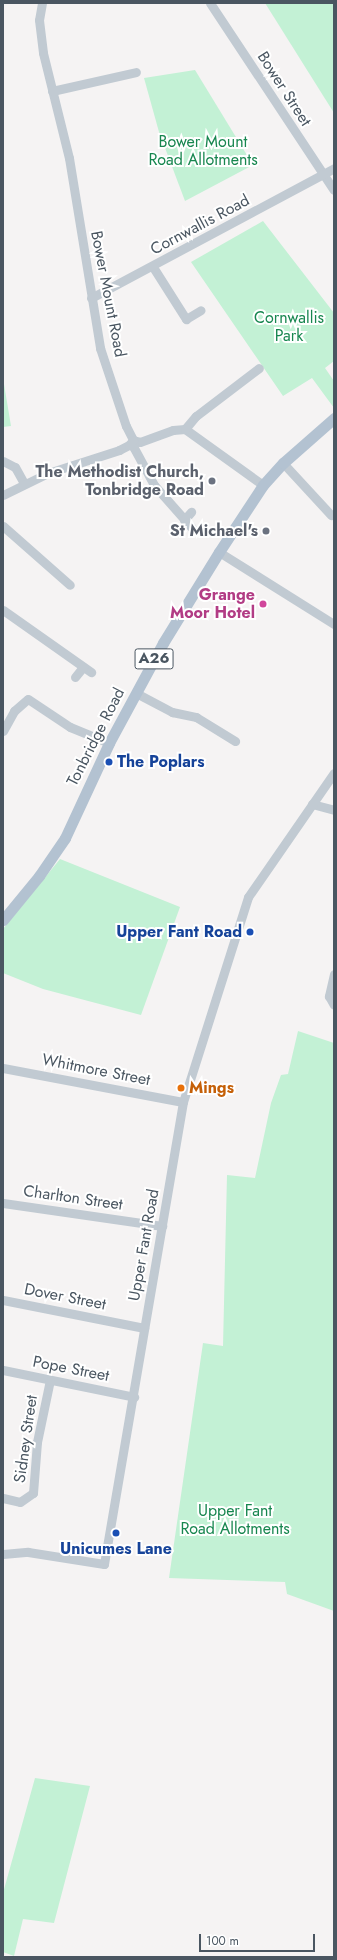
<!DOCTYPE html>
<style>
body{margin:0}
#map{position:relative;width:337px;height:1960px;overflow:hidden;background:#f5f3f3;font-family:Jost,sans-serif}
div>[style]{position:absolute}
.green>*{inset:0;background:#c3f1d5}
.minor>*{height:9px;margin:-4.5px;padding:0 4.5px;transform-origin:4.5px;border-radius:4.5px;background:#c1cad2}
.major>*{height:11px;margin:-5.5px;padding:0 5.5px;transform-origin:5.5px;border-radius:5.5px;background:#b3c2d1}
.dots>*{width:11px;height:11px;translate:-50% -50%;box-sizing:border-box;border:2px solid #fff;border-radius:50%}
span{translate:-50% -50%;white-space:nowrap;text-align:center;line-height:1.15;-webkit-text-stroke:4px #fff;paint-order:stroke}
.shield-label span{padding:1px 3px;background:#fff;border:1px solid;border-radius:3px;-webkit-text-stroke-width:0}
.shield-label{font-size:15px;color:#4a5661;font-weight:700}
.street-label{font-size:16px;color:#4a5661}
.park-label{font-size:16px;color:#17864f}
.worship-label{font-size:16px;color:#5b616d;font-weight:700}
.right{translate:-100% -50%;text-align:right}
.hotel-label{font-size:16px;color:#b23c85;font-weight:700}
.transit-label{font-size:16px;color:#164399;font-weight:700}
.left{translate:0 -50%;text-align:left}
.food-label{font-size:16px;color:#c56008;font-weight:700}
.frame{position:absolute;inset:0;border:4px solid #4a5661;pointer-events:none}
.scale{position:absolute;left:199px;top:1934px;width:116px;height:18px;box-sizing:border-box;border:2px solid #4a5661;border-top:0;padding-left:5px;font-size:12px;line-height:14px;white-space:nowrap;color:#4a5661;-webkit-text-stroke:3px #fff;paint-order:stroke}
</style>
<div id="map">
<div class="green">
<div style="clip-path:polygon(265px 3px,334px 3px,334px 113px)"></div>
<div style="clip-path:polygon(195px 70px,253px 165px,185px 201px,159px 132px,144px 78px)"></div>
<div style="clip-path:polygon(263px 221px,334px 313px,334px 361px,325px 368px,334px 381px,334px 408px,312px 378px,283px 396px,191px 262px)"></div>
<div style="clip-path:polygon(3px 378px,11px 426px,3px 427px)"></div>
<div style="clip-path:polygon(60px 859px,180px 907px,141px 1015px,43px 989px,3px 973px,3px 929px)"></div>
<div style="clip-path:polygon(298px 1031px,334px 1043px,334px 1611px,287px 1594px,285px 1582px,169px 1578px,203px 1343px,223px 1346px,227px 1175px,255px 1178px,271px 1103px,281px 1075px,288px 1074px)"></div>
<div style="clip-path:polygon(35px 1778px,90px 1786px,54px 1923px,23px 1919px,14px 1956px,3px 1952px,3px 1893px)"></div>
</div>
<div class="minor">
<div style="left:42px;top:3px;width:17px;rotate:100deg"></div>
<div style="left:39px;top:20px;width:33px;rotate:83deg"></div>
<div style="left:43px;top:53px;width:108px;rotate:76.1deg"></div>
<div style="left:69px;top:158px;width:193px;rotate:80.7deg"></div>
<div style="left:100px;top:348px;width:82px;rotate:71.6deg"></div>
<div style="left:126px;top:426px;width:16px;rotate:63deg"></div>
<div style="left:133px;top:440px;width:7px;rotate:16deg"></div>
<div style="left:140px;top:442px;width:35px;rotate:-20deg"></div>
<div style="left:173px;top:430px;width:12px;rotate:-5deg"></div>
<div style="left:185px;top:429px;width:96px;rotate:35.7deg"></div>
<div style="left:210px;top:3px;width:224px;rotate:56.5deg"></div>
<div style="left:52px;top:91px;width:86px;rotate:-12.7deg"></div>
<div style="left:153px;top:267px;width:62px;rotate:57.6deg"></div>
<div style="left:186px;top:319px;width:17px;rotate:-31deg"></div>
<div style="left:91px;top:298px;width:276px;rotate:-28.1deg"></div>
<div style="left:185px;top:429px;width:17px;rotate:-50deg"></div>
<div style="left:196px;top:416px;width:79px;rotate:-37.3deg"></div>
<div style="left:133px;top:440px;width:8px;rotate:83deg"></div>
<div style="left:134px;top:448px;width:42px;rotate:61.6deg"></div>
<div style="left:154px;top:485px;width:57px;rotate:48.5deg"></div>
<div style="left:3px;top:461px;width:13px;rotate:27deg"></div>
<div style="left:15px;top:467px;width:18px;rotate:61deg"></div>
<div style="left:283px;top:463px;width:71px;rotate:47.3deg"></div>
<div style="left:3px;top:495px;width:50px;rotate:-26.1deg"></div>
<div style="left:48px;top:473px;width:75px;rotate:-17.9deg"></div>
<div style="left:119px;top:450px;width:11px;rotate:-27deg"></div>
<div style="left:129px;top:445px;width:6px;rotate:-51deg"></div>
<div style="left:184px;top:520px;width:11px;rotate:-49deg"></div>
<div style="left:3px;top:526px;width:89px;rotate:41.4deg"></div>
<div style="left:219px;top:552px;width:136px;rotate:32.1deg"></div>
<div style="left:3px;top:610px;width:108px;rotate:35.2deg"></div>
<div style="left:75px;top:677px;width:13px;rotate:-51deg"></div>
<div style="left:136px;top:693px;width:41px;rotate:27.8deg"></div>
<div style="left:172px;top:712px;width:25px;rotate:12deg"></div>
<div style="left:196px;top:717px;width:46px;rotate:31.6deg"></div>
<div style="left:3px;top:731px;width:23px;rotate:-61deg"></div>
<div style="left:14px;top:711px;width:18px;rotate:-41deg"></div>
<div style="left:28px;top:699px;width:50px;rotate:33.7deg"></div>
<div style="left:70px;top:727px;width:42px;rotate:22.3deg"></div>
<div style="left:312px;top:804px;width:23px;rotate:15deg"></div>
<div style="left:334px;top:974px;width:23px;rotate:103deg"></div>
<div style="left:329px;top:996px;width:10px;rotate:61deg"></div>
<div style="left:3px;top:1068px;width:183px;rotate:10.7deg"></div>
<div style="left:3px;top:1203px;width:161px;rotate:8.2deg"></div>
<div style="left:3px;top:1300px;width:144px;rotate:11.2deg"></div>
<div style="left:3px;top:1370px;width:134px;rotate:11.6deg"></div>
<div style="left:3px;top:1498px;width:17px;rotate:13deg"></div>
<div style="left:20px;top:1502px;width:16px;rotate:-35deg"></div>
<div style="left:33px;top:1493px;width:51px;rotate:-85.5deg"></div>
<div style="left:37px;top:1442px;width:63px;rotate:-78.2deg"></div>
<div style="left:3px;top:1554px;width:25px;rotate:-5deg"></div>
<div style="left:28px;top:1552px;width:77px;rotate:9deg"></div>
<div style="left:104px;top:1564px;width:469px;rotate:-80.3deg"></div>
<div style="left:183px;top:1102px;width:215px;rotate:-72.4deg"></div>
<div style="left:248px;top:897px;width:151px;rotate:-55.3deg"></div>
</div>
<div class="major">
<div style="left:3px;top:920px;width:57px;rotate:-50.7deg"></div>
<div style="left:39px;top:876px;width:46px;rotate:-55.6deg"></div>
<div style="left:65px;top:838px;width:105px;rotate:-65.1deg"></div>
<div style="left:109px;top:743px;width:114px;rotate:-61.6deg"></div>
<div style="left:163px;top:643px;width:107px;rotate:-58.4deg"></div>
<div style="left:219px;top:552px;width:80px;rotate:-56.7deg"></div>
<div style="left:263px;top:485px;width:30px;rotate:-48deg"></div>
<div style="left:283px;top:463px;width:68px;rotate:-41.4deg"></div>
</div>
<div class="dots">
<div style="left:212px;top:481px;background:#6b7280"></div>
<div style="left:266px;top:531px;background:#6b7280"></div>
<div style="left:263px;top:604px;background:#d1479c"></div>
<div style="left:109px;top:762px;background:#1a4fb4"></div>
<div style="left:250px;top:932px;background:#1a4fb4"></div>
<div style="left:181px;top:1088px;background:#e8710a"></div>
<div style="left:116px;top:1533px;background:#1a4fb4"></div>
</div>
<div class="shield-label">
<span style="left:154px;top:659px">A26</span>
</div>
<div class="street-label">
<span style="left:284px;top:89px;rotate:57deg">Bower Street</span>
<span style="left:200px;top:225px;rotate:-28deg">Cornwallis Road</span>
<span style="left:108px;top:294px;rotate:79deg">Bower Mount Road</span>
<span style="left:96px;top:737px;rotate:-63deg">Tonbridge Road</span>
<span style="left:96px;top:1070px;rotate:11deg">Whitmore Street</span>
<span style="left:73px;top:1198px;rotate:8deg">Charlton Street</span>
<span style="left:144px;top:1245px;rotate:-80deg">Upper Fant Road</span>
<span style="left:65px;top:1297px;rotate:11deg">Dover Street</span>
<span style="left:71px;top:1369px;rotate:11deg">Pope Street</span>
<span style="left:26px;top:1439px;rotate:-82deg">Sidney Street</span>
</div>
<div class="park-label">
<span style="left:203px;top:151px">Bower Mount<br>Road Allotments</span>
<span style="left:289px;top:327px">Cornwallis<br>Park</span>
<span style="left:235px;top:1520px">Upper Fant<br>Road Allotments</span>
</div>
<div class="worship-label">
<span class="right" style="left:204px;top:481px">The Methodist Church,<br>Tonbridge Road</span>
<span class="right" style="left:258px;top:531px">St Michael's</span>
</div>
<div class="hotel-label">
<span class="right" style="left:255px;top:604px">Grange<br>Moor Hotel</span>
</div>
<div class="transit-label">
<span class="left" style="left:117px;top:762px">The Poplars</span>
<span class="right" style="left:242px;top:932px">Upper Fant Road</span>
<span style="left:116px;top:1549px">Unicumes Lane</span>
</div>
<div class="food-label">
<span class="left" style="left:189px;top:1088px">Mings</span>
</div>
<div class="frame"></div>
<div class="scale">100 m</div>
</div>
